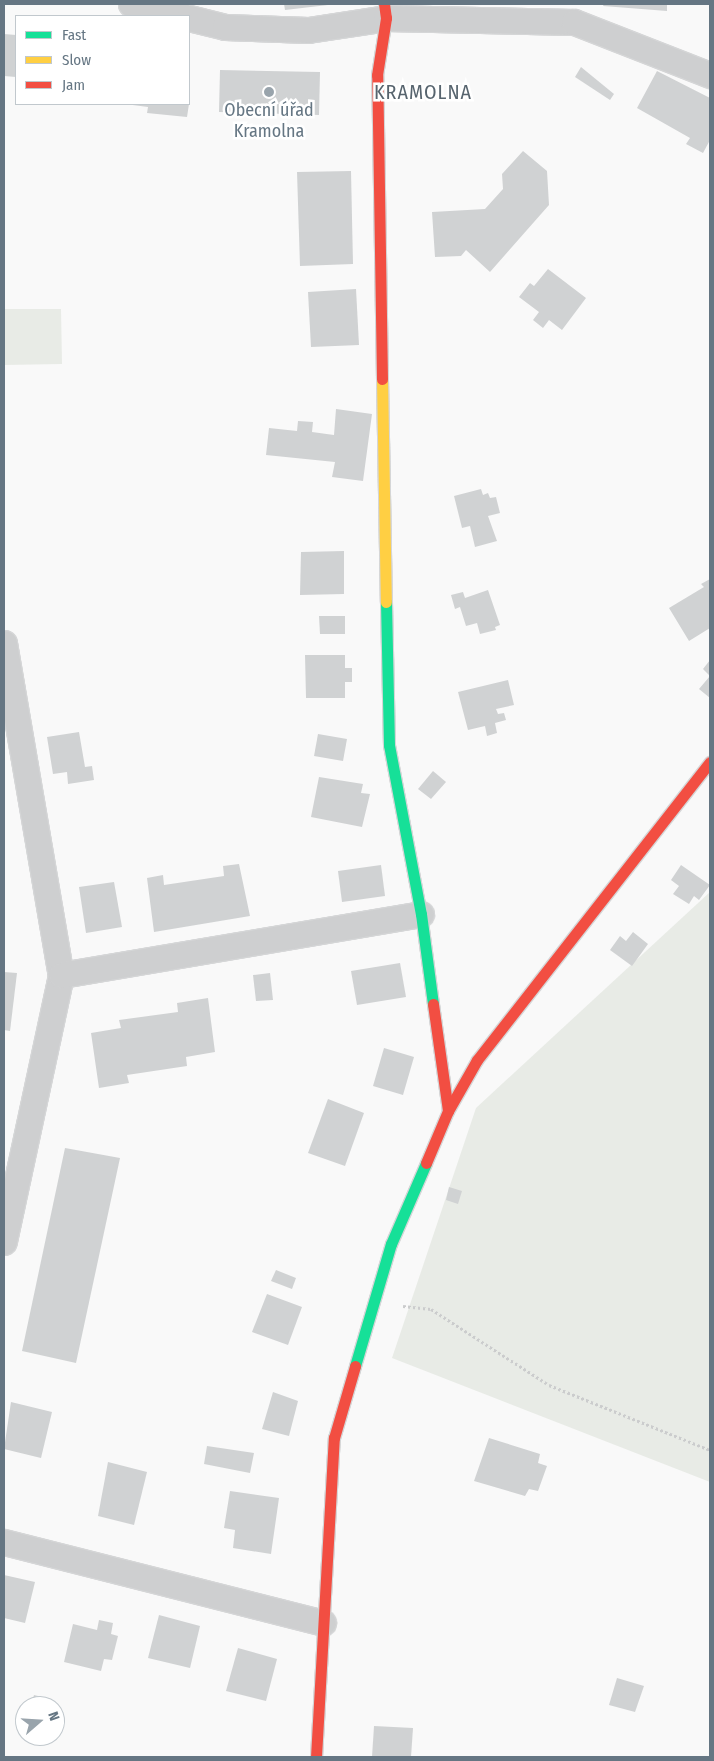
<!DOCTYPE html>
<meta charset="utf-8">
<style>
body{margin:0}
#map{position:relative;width:714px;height:1761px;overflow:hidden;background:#f9f9f9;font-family:"Fira Sans Condensed",sans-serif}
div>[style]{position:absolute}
.green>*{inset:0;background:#e8ebe6}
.building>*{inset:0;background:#d0d2d3}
.path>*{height:3px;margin-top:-1.5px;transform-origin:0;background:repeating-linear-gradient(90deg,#cbcccd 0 2.5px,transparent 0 5px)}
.roads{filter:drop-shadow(1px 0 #d5d6d7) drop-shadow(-1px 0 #d5d6d7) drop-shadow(0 1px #d5d6d7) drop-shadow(0 -1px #d5d6d7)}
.street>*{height:25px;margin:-12.5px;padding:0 12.5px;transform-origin:12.5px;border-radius:12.5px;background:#cecfd0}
.fast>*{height:11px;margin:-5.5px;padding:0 5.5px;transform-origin:5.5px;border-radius:5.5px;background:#16e098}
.slow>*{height:11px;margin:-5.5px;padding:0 5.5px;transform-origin:5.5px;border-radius:5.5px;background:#ffcf43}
.jam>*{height:11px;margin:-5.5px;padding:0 5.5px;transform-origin:5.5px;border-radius:5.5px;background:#f24e42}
.dots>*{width:14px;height:14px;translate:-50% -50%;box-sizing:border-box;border:2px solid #fff;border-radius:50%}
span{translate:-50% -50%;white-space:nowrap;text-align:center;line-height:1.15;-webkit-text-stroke:5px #fff;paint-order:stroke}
.poi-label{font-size:18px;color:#657683}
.quarter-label{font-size:20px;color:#57646e;letter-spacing:1px}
.frame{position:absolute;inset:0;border:5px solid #657683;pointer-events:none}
.legend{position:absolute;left:15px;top:15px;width:175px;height:90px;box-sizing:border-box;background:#fff;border:1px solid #c1c8cd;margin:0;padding:6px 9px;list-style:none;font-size:15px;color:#657683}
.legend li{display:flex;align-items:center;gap:10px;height:25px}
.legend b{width:25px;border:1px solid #c1c8cd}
.north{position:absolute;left:15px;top:1696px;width:50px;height:50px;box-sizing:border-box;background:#fff;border:1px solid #c1c8cd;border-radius:50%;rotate:71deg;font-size:14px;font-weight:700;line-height:20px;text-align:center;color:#657683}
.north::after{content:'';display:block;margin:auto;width:18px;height:22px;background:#99a4ac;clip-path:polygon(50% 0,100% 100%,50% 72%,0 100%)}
</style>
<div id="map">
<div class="green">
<div style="clip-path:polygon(4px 309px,61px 309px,62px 364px,4px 365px)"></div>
<div style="clip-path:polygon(710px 892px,710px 1482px,392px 1358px,476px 1108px)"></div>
</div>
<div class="building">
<div style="clip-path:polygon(284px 4px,328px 4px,328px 5px,285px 10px)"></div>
<div style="clip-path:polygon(604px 4px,667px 4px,667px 11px,603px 6px)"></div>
<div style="clip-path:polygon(4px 34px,16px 35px,16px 77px,4px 76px)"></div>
<div style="clip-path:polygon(581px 67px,614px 94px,610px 100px,575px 77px)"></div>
<div style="clip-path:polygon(220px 70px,320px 72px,319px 115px,219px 112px)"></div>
<div style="clip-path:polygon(657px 71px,710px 98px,710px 140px,703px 153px,686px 144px,690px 138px,637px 108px)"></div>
<div style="clip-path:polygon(125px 104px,189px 104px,187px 117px,147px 113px,148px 107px)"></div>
<div style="clip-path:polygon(523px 151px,547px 171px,549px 205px,490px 272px,466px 250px,461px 256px,435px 257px,432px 212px,485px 209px,503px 189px,502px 174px)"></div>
<div style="clip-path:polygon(351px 171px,353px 264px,300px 266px,297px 172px)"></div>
<div style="clip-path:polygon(548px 269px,586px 298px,562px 330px,549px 320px,543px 328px,533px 320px,539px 312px,519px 297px,530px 283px,534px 286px)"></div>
<div style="clip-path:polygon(356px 289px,359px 345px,311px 347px,308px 292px)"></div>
<div style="clip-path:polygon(336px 409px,372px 414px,363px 481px,332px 477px,335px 462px,266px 455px,269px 428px,297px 431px,298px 421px,313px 422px,312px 432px,334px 435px)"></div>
<div style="clip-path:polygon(481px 489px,483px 495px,488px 493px,490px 498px,496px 497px,500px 513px,488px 516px,497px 541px,475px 547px,470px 526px,462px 528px,454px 496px)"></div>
<div style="clip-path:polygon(344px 551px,344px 594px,300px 595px,301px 552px)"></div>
<div style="clip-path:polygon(710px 579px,710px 628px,689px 641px,669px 608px,704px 587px,701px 584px)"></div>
<div style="clip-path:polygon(488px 590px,500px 625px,495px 627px,496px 630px,480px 634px,477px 623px,466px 626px,460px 607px,455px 609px,451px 595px,463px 592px,465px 598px)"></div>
<div style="clip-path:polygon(319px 616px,345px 616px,345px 634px,320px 634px)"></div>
<div style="clip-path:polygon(305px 655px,345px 655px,345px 668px,352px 668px,352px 682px,345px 682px,345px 698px,306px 698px)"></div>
<div style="clip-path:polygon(710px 660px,710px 698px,699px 689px,710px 676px,703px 669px)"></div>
<div style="clip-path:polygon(508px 680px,514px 705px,496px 709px,498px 714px,504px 713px,506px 720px,495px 723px,497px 733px,487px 736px,485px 726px,468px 730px,458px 692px)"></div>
<div style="clip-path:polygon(79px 732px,85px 767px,92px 766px,94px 780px,68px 784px,67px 772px,53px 774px,47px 737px)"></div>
<div style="clip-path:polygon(318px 734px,347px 739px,343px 761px,314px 756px)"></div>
<div style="clip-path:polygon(433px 771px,446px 782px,431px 799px,418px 789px)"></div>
<div style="clip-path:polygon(319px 777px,363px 784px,361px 793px,370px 794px,362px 827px,311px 817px)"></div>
<div style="clip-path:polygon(239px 864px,250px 916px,154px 932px,147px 878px,163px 875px,164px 885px,224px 876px,223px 866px)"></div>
<div style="clip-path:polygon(381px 865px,385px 896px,342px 902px,338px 871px)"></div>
<div style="clip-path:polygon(681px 865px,710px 885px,699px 900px,694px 896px,689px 904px,673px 894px,679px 886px,671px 880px)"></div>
<div style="clip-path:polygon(114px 882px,122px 927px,86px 933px,79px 887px)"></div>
<div style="clip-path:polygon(633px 932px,648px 944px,632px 966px,610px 950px,620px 936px,626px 941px)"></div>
<div style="clip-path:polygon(400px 963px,406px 997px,357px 1005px,351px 971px)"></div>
<div style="clip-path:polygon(4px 972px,17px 973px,10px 1031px,4px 1030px)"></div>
<div style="clip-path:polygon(270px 973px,273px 1000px,256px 1001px,253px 975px)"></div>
<div style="clip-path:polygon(208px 998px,215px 1052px,186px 1057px,187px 1066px,127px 1075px,129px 1083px,99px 1088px,91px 1033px,121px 1028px,119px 1020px,178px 1012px,177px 1003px)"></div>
<div style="clip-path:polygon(384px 1048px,414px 1057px,403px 1095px,373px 1086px)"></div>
<div style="clip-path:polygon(328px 1099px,364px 1113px,345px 1166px,308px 1153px)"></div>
<div style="clip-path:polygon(65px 1148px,120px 1158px,76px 1363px,22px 1351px)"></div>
<div style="clip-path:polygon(449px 1187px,462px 1191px,458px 1204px,446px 1200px)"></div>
<div style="clip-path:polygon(276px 1270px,296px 1278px,292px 1289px,271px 1281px)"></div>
<div style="clip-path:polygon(267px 1294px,302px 1307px,288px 1345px,252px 1332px)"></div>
<div style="clip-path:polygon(273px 1392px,298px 1401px,289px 1436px,262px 1429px)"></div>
<div style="clip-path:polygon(11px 1402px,52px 1412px,41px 1458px,4px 1449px)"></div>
<div style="clip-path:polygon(489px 1438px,540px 1454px,538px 1463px,547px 1466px,538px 1491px,529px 1489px,525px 1496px,474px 1481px)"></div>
<div style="clip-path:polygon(207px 1446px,254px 1453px,250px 1473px,204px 1464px)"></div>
<div style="clip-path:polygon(108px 1462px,147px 1472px,134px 1525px,98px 1516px)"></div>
<div style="clip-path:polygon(230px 1491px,279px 1498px,271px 1554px,233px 1548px,235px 1530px,224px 1528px)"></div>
<div style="clip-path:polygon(4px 1575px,35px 1582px,25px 1623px,4px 1618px)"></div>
<div style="clip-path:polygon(159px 1615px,200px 1626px,190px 1668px,148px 1658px)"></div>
<div style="clip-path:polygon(99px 1620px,113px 1623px,111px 1634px,118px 1636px,112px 1660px,104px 1659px,101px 1671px,64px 1662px,73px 1624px,97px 1630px)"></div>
<div style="clip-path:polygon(238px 1648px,277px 1659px,266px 1701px,226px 1691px)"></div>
<div style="clip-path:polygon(617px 1678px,644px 1686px,635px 1712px,609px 1705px)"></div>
<div style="clip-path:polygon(34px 1695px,50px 1699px,49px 1706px,31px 1706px)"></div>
<div style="clip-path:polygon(374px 1726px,413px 1728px,411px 1757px,372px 1757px)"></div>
</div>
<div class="path">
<div style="left:403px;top:1306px;width:28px;rotate:6deg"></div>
<div style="left:431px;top:1309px;width:140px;rotate:32.8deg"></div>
<div style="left:549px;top:1385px;width:174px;rotate:22deg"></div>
</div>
<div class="roads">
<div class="street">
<div style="left:131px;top:4px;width:53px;rotate:13deg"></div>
<div style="left:189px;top:18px;width:37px;rotate:14deg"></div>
<div style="left:225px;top:27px;width:83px;rotate:2.1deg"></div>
<div style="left:308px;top:30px;width:79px;rotate:-8.7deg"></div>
<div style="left:386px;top:18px;width:188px;rotate:1.2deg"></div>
<div style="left:574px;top:22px;width:146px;rotate:21.3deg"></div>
<div style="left:4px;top:643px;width:337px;rotate:80.3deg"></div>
<div style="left:61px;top:975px;width:273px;rotate:102.1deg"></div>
<div style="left:61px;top:975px;width:365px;rotate:-9.6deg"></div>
<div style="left:4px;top:1542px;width:329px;rotate:14.2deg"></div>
</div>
<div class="fast">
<div style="left:386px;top:602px;width:143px;rotate:88.8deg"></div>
<div style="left:389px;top:745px;width:172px;rotate:79.3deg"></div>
<div style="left:421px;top:914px;width:91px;rotate:82.4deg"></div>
<div style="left:355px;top:1366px;width:127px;rotate:-73.6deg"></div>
<div style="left:391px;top:1244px;width:88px;rotate:-66.6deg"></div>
</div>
<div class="slow">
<div style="left:382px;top:379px;width:223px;rotate:89deg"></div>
</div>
<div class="jam">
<div style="left:382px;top:379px;width:304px;rotate:-90.9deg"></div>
<div style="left:377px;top:75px;width:58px;rotate:-81deg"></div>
<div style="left:386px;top:18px;width:14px;rotate:-98deg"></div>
<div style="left:433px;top:1004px;width:108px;rotate:82deg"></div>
<div style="left:426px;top:1163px;width:56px;rotate:-67.1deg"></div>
<div style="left:448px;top:1111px;width:59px;rotate:-60.4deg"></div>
<div style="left:477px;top:1060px;width:378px;rotate:-52deg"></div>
<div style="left:316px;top:1757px;width:320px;rotate:-86.8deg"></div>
<div style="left:334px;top:1438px;width:75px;rotate:-73.7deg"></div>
</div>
</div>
<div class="dots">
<div style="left:269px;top:92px;background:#99a4ac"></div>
</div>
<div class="poi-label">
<span style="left:269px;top:121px">Obecní úřad<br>Kramolna</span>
</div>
<div class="quarter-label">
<span style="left:423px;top:92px">KRAMOLNA</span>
</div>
<div class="frame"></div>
<ul class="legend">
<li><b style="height:6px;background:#16e098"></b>Fast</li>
<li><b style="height:6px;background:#ffcf43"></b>Slow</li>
<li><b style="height:6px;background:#f24e42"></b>Jam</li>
</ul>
<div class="north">N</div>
</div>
